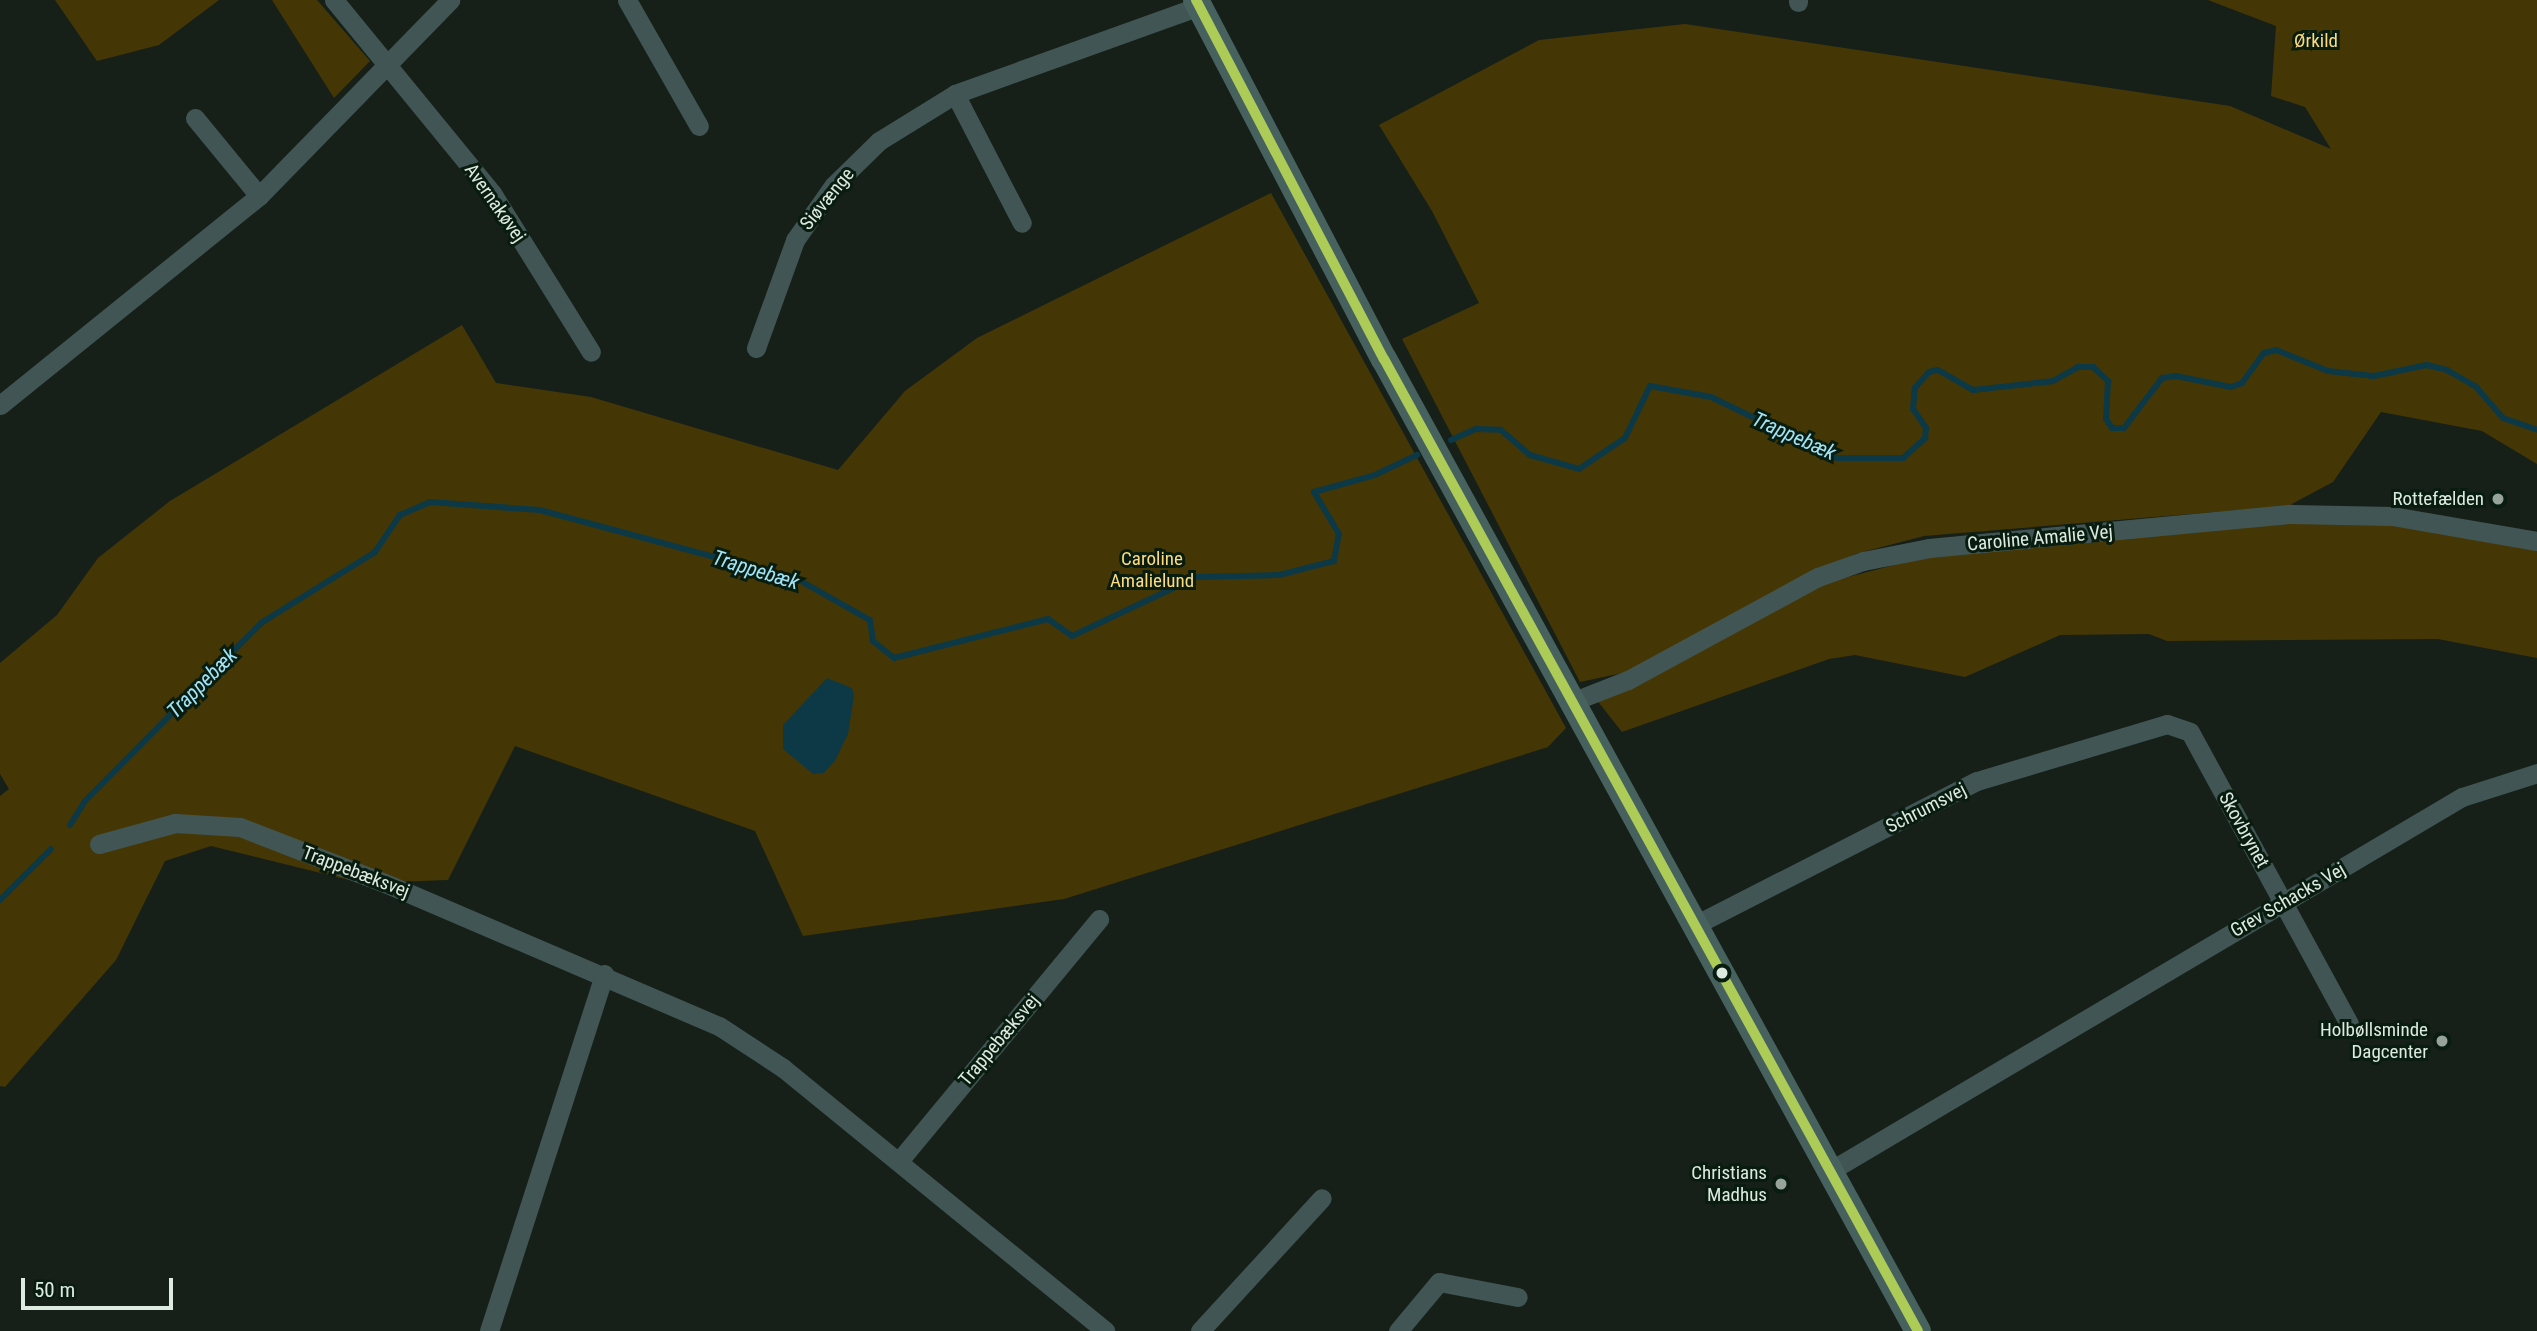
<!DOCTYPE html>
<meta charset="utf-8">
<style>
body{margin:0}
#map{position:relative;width:2537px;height:1331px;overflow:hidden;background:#162019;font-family:"Roboto Condensed",sans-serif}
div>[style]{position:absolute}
.green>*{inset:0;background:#453705}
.water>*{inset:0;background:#0c3945}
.stream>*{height:6px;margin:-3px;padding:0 3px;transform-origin:3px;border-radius:3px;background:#0c3945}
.street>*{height:19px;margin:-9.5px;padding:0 9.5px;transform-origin:9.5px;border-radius:9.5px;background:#415654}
.secondary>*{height:26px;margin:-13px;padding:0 13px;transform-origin:13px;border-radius:13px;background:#46615e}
.bus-1>*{height:10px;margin:-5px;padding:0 5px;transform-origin:5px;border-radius:5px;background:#adcb57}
.dots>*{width:19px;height:19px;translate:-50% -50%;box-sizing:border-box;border:4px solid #081c0f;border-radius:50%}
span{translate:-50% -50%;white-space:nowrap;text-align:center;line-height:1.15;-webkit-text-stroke:6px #081c0f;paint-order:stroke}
.park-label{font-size:19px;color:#fedc7d}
.street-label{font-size:19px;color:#ddeae0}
.poi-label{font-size:19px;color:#ddeae0}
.right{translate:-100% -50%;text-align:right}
.water-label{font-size:21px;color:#a1e4f8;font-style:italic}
.scale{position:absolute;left:21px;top:1278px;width:152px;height:32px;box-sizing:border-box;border:4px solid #ddeae0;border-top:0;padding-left:9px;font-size:21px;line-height:24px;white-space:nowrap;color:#ddeae0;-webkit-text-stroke:5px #081c0f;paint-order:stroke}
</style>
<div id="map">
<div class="green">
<div style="clip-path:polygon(55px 0,219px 0,159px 45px,97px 61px)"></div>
<div style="clip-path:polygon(272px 0,317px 0,370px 61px,334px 98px)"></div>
<div style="clip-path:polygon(2208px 0,2537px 0,2537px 464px,2482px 431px,2381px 412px,2333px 482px,2288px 506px,1924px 536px,1855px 554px,1627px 672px,1580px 682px,1402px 339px,1479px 303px,1432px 211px,1379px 125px,1539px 40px,1685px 24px,2230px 106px,2331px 149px,2305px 107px,2271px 96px,2276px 26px)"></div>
<div style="clip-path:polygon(1271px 193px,1566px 728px,1548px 747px,1064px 899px,803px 936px,755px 831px,515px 746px,448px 880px,361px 883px,211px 846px,165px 861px,116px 960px,5px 1087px,0 1086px,0 796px,9px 789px,0 774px,0 663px,57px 615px,98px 558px,170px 501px,462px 325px,496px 383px,591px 397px,838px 470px,905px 391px,977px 338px)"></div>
<div style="clip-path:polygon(2292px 522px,2392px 525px,2537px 550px,2537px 658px,2438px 639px,2167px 641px,2149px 634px,2060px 635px,1965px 677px,1855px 655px,1829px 659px,1622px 732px,1596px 699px,1821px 584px,1929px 556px)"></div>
</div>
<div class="water">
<div style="clip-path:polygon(827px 678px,852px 688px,854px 696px,848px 734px,835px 761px,824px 773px,813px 774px,783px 749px,783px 725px)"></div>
</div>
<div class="stream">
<div style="left:1451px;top:440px;width:27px;rotate:-24deg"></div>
<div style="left:1476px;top:429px;width:25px;rotate:2deg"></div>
<div style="left:1501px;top:430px;width:38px;rotate:41deg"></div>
<div style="left:1530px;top:455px;width:51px;rotate:15.9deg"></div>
<div style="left:1579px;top:469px;width:55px;rotate:-34deg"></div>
<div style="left:1625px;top:438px;width:58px;rotate:-64.3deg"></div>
<div style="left:1650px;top:386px;width:62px;rotate:10.2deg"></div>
<div style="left:1711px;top:397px;width:140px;rotate:25.8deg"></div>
<div style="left:1837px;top:458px;width:66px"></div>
<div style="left:1903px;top:458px;width:30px;rotate:-42deg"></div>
<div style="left:1925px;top:438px;width:10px;rotate:-84deg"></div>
<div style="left:1926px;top:428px;width:23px;rotate:-124deg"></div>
<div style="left:1913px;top:409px;width:21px;rotate:-85deg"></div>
<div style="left:1915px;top:388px;width:21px;rotate:-49deg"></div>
<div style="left:1929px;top:372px;width:9px;rotate:-13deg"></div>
<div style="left:1938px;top:370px;width:40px;rotate:29.7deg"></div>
<div style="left:1973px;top:390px;width:81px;rotate:-6.4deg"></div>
<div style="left:2053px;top:381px;width:29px;rotate:-29deg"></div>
<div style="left:2078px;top:367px;width:15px"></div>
<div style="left:2093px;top:367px;width:21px;rotate:43deg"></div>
<div style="left:2108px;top:381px;width:38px;rotate:93deg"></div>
<div style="left:2106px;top:419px;width:11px;rotate:56deg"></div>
<div style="left:2112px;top:428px;width:12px"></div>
<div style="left:2124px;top:428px;width:63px;rotate:-52.8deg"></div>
<div style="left:2162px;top:378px;width:14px;rotate:-8deg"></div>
<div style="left:2176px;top:376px;width:56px;rotate:11.3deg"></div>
<div style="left:2231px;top:387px;width:12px;rotate:-20deg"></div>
<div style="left:2242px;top:383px;width:37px;rotate:-54deg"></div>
<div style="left:2264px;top:353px;width:12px;rotate:-14deg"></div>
<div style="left:2276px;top:350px;width:56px;rotate:22deg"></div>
<div style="left:2328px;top:371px;width:46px;rotate:6.2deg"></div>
<div style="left:2374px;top:376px;width:54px;rotate:-11.7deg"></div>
<div style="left:2427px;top:365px;width:21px;rotate:14deg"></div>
<div style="left:2447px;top:370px;width:34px;rotate:30deg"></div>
<div style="left:2476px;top:387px;width:41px;rotate:48.9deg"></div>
<div style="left:2503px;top:418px;width:36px;rotate:19deg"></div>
<div style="left:70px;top:825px;width:28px;rotate:-58deg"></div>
<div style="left:85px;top:801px;width:250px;rotate:-45.3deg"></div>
<div style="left:261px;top:623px;width:134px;rotate:-31.9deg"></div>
<div style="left:375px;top:552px;width:45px;rotate:-56deg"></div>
<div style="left:400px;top:515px;width:33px;rotate:-23deg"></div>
<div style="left:430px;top:502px;width:110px;rotate:4.2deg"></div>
<div style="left:540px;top:510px;width:268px;rotate:15.1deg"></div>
<div style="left:799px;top:580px;width:81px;rotate:29.4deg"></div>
<div style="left:870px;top:620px;width:21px;rotate:82deg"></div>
<div style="left:873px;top:641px;width:27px;rotate:39deg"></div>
<div style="left:894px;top:658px;width:159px;rotate:-14.2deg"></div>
<div style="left:1048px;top:619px;width:29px;rotate:35deg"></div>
<div style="left:1072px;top:636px;width:138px;rotate:-25.3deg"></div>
<div style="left:1197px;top:577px;width:82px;rotate:-1.4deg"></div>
<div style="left:1279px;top:575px;width:57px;rotate:-14.3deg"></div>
<div style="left:1334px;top:561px;width:27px;rotate:-80deg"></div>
<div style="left:1339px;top:534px;width:49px;rotate:-120.8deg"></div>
<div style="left:1314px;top:492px;width:63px;rotate:-15.6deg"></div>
<div style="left:1375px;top:475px;width:47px;rotate:-25.5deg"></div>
<div style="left:0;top:900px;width:72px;rotate:-45deg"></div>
</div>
<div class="street">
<div style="left:334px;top:0;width:249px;rotate:50.7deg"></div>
<div style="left:492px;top:193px;width:187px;rotate:58.1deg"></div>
<div style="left:627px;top:0;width:145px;rotate:60.3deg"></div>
<div style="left:1798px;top:2px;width:2px;rotate:-90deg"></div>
<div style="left:955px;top:94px;width:145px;rotate:62.6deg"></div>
<div style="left:195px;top:118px;width:101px;rotate:50.6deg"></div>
<div style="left:756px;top:348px;width:115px;rotate:-70.1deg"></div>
<div style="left:795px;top:240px;width:67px;rotate:-54.7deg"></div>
<div style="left:834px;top:185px;width:63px;rotate:-44.4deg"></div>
<div style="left:879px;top:141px;width:89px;rotate:-31.7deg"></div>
<div style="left:955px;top:94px;width:259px;rotate:-19.8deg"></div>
<div style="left:0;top:405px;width:333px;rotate:-38.9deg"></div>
<div style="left:259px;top:196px;width:274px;rotate:-45.7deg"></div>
<div style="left:1574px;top:701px;width:58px;rotate:-21.3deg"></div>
<div style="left:1628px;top:680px;width:216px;rotate:-28.5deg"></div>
<div style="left:1818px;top:577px;width:48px;rotate:-19.6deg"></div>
<div style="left:1863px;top:561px;width:67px;rotate:-11.1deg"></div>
<div style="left:1929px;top:548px;width:364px;rotate:-5.4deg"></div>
<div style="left:2291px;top:514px;width:101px;rotate:1.1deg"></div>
<div style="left:2392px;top:516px;width:147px;rotate:9.8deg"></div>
<div style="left:99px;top:844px;width:79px;rotate:-15.4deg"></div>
<div style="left:175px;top:823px;width:65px;rotate:3.5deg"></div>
<div style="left:240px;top:827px;width:163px;rotate:21.2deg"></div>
<div style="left:392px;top:886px;width:356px;rotate:23.2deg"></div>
<div style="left:719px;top:1026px;width:77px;rotate:33.3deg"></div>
<div style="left:783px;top:1068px;width:416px;rotate:39.2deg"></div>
<div style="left:1697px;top:924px;width:314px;rotate:-27.1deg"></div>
<div style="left:1977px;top:781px;width:198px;rotate:-16.7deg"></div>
<div style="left:2167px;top:724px;width:24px;rotate:19deg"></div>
<div style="left:2190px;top:732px;width:332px;rotate:61.4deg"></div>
<div style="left:899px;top:1161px;width:314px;rotate:-50.4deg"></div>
<div style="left:1830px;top:1171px;width:734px;rotate:-30.62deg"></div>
<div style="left:2462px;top:797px;width:79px;rotate:-17.7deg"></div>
<div style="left:489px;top:1331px;width:375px;rotate:-72.1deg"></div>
<div style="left:1200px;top:1331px;width:180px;rotate:-47.5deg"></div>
<div style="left:1398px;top:1331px;width:64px;rotate:-50.1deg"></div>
<div style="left:1439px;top:1282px;width:80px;rotate:10.8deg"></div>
</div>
<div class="secondary">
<div style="left:1196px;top:0;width:405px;rotate:62.4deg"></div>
<div style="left:1384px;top:359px;width:1109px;rotate:61.22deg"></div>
</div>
<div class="bus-1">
<div style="left:1196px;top:0;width:405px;rotate:62.4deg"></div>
<div style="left:1384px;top:359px;width:1109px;rotate:61.22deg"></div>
</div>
<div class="dots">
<div style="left:2498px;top:499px;background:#97a39a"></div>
<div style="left:1722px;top:973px;background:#ddeae0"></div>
<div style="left:2442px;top:1041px;background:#97a39a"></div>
<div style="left:1781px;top:1184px;background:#97a39a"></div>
</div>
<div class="park-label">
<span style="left:2316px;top:41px">Ørkild</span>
<span style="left:1152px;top:570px">Caroline<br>Amalielund</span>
</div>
<div class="street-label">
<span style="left:827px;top:199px;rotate:-51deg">Siøvænge</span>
<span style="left:495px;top:203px;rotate:55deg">Avernakøvej</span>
<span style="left:2040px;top:538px;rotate:-5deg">Caroline Amalie Vej</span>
<span style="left:1926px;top:808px;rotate:-27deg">Schrumsvej</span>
<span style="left:2244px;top:830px;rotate:61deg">Skovbrynet</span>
<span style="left:356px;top:872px;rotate:21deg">Trappebæksvej</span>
<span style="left:2288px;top:900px;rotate:-30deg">Grev Schacks Vej</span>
<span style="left:999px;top:1040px;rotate:-50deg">Trappebæksvej</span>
</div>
<div class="poi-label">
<span class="right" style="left:2484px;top:499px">Rottefælden</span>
<span class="right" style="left:2428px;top:1041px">Holbøllsminde<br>Dagcenter</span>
<span class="right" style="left:1767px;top:1184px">Christians<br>Madhus</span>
</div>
<div class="water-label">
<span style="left:1794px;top:436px;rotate:24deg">Trappebæk</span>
<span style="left:756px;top:570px;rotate:17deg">Trappebæk</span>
<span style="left:202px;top:683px;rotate:-45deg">Trappebæk</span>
</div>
<div class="scale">50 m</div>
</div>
